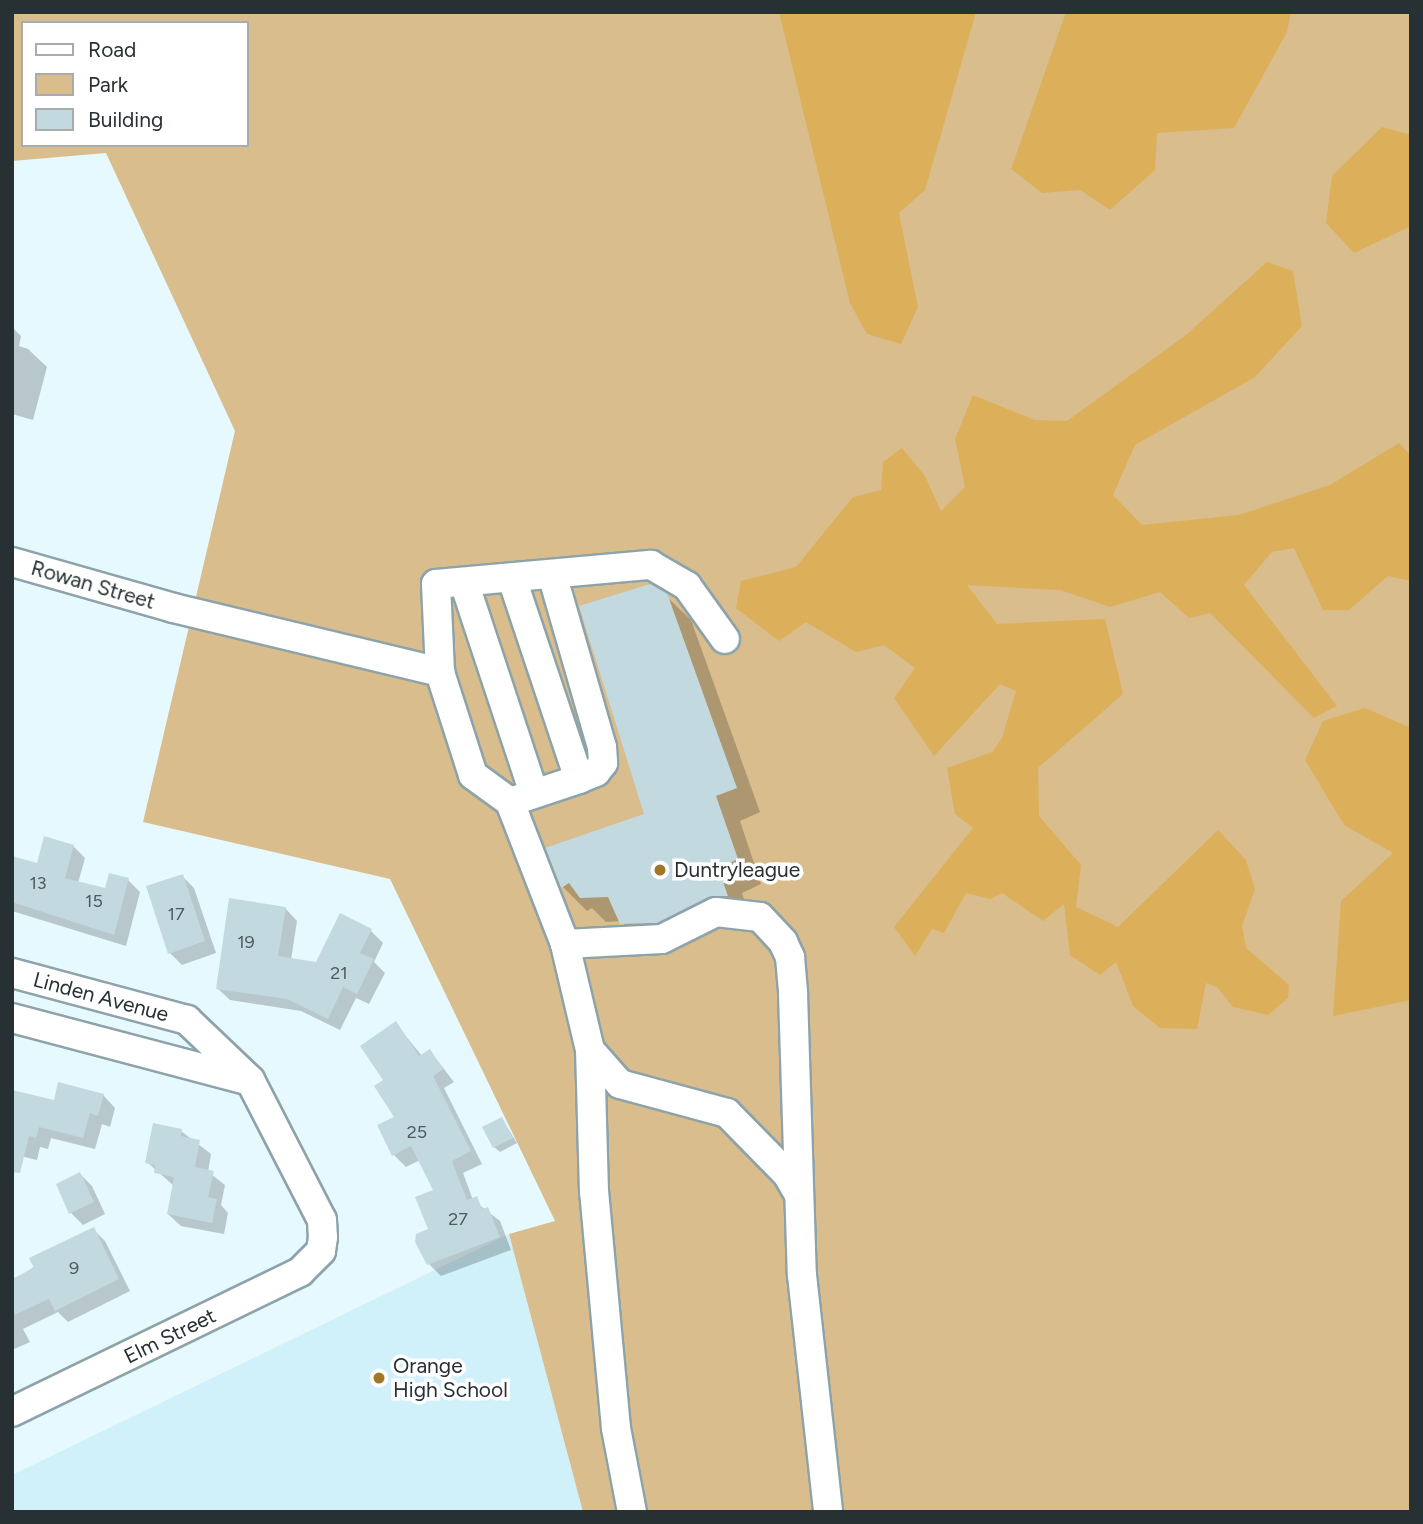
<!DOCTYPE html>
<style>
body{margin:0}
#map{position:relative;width:1423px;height:1524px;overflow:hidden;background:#e6f9fe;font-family:Figtree,sans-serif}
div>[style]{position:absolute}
.built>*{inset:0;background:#d0f1fa}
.green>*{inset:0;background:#d9bd8c}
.forest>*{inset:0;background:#dcaf5b}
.shadow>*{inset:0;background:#0003}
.building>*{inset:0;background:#c2d9e0}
.roads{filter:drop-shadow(2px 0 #8da3a9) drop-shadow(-2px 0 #8da3a9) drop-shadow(0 2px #8da3a9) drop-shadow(0 -2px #8da3a9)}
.minor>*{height:28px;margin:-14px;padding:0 14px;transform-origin:14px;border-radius:14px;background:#fff}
.dots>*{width:19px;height:19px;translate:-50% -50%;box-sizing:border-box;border:4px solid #fff;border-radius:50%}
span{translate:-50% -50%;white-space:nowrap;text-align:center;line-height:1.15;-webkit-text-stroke:7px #fff;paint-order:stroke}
.number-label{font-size:18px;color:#4e5a5e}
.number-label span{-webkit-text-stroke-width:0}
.street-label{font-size:21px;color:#273032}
.poi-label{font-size:21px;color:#273032}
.left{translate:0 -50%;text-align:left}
.frame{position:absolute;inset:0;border:14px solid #273032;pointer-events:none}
.legend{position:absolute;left:21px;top:21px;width:228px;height:126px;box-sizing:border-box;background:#fff;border:2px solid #a9acad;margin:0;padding:9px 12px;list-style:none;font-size:21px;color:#273032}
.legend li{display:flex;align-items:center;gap:14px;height:35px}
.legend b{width:35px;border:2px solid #a9acad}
</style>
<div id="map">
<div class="built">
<div style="clip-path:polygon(509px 1234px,583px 1512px,12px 1512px,12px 1475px)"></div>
</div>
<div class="green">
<div style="clip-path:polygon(evenodd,12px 12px,1411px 12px,1411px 1512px,583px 1512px,509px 1234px,555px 1221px,390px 879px,143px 822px,235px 431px,106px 153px,12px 161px,12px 12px,23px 23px,247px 23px,247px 145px,23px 145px,23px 23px)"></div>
</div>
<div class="forest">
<div style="clip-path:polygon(779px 12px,976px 12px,925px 190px,899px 213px,918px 307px,901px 344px,867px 334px,850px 303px)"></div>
<div style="clip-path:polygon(1066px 12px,1291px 12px,1287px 32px,1234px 128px,1157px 133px,1155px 170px,1110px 210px,1080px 190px,1042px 193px,1011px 169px)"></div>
<div style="clip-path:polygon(1382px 127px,1411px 135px,1411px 226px,1354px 253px,1326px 223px,1332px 176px)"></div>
<div style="clip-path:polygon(1267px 262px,1293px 271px,1302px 326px,1255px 377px,1135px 445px,1113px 495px,1142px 525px,1239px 515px,1330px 485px,1399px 443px,1411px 456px,1411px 581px,1388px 576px,1349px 610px,1323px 610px,1294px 548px,1272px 552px,1244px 585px,1337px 706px,1314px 718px,1210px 613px,1189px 618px,1160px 592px,1110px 607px,1060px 590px,967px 585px,997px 624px,1105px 619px,1123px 694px,1038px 768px,1039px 816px,1081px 865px,1076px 907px,1118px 927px,1218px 830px,1246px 860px,1255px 889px,1242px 926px,1246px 948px,1289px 985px,1288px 998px,1268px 1015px,1233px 1007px,1217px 987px,1206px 983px,1197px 1029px,1160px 1028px,1133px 1006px,1116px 962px,1100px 975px,1070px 955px,1064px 904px,1043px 921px,1002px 893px,990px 899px,966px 893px,944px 933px,932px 929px,915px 956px,894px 927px,973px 828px,955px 814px,947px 768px,992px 752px,1002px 738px,1016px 691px,1000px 684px,934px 756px,894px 698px,915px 668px,884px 645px,856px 652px,806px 622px,779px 641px,736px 608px,741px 581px,796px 567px,853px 497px,881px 490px,883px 462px,902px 448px,925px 476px,941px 511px,965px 487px,955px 439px,973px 395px,1035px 420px,1067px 421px,1186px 335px)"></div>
<div style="clip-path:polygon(1365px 708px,1411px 728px,1411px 1000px,1333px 1016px,1341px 901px,1393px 853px,1344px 825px,1305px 760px,1323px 721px)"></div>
</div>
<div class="shadow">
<div style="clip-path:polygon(12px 327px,21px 336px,19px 346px,28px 349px,47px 367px,33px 420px,12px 414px)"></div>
<div style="clip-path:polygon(665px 595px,691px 620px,760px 812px,740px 821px,761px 884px,742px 893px,751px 920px,734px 921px,683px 946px,647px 948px,621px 921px,606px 922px,592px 908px,587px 911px,563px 887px,646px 815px)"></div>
<div style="clip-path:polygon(73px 846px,85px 858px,78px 883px,106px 890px,128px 880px,140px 892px,126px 946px,12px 911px,12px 858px,38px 865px)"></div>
<div style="clip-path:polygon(182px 876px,194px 888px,216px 953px,182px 965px,170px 953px)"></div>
<div style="clip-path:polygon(285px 908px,297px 921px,291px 960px,317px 964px,371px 931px,383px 943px,374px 962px,385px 973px,369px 1004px,356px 998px,340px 1030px,301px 1011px,230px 1000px,217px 988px)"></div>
<div style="clip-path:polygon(396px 1024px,422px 1056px,430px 1051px,454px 1082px,444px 1088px,482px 1164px,463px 1173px,473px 1200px,500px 1221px,511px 1250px,441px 1276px,429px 1264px,436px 1191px,420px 1160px,406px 1167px,394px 1155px,397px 1117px,386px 1080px)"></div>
<div style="clip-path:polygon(103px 1095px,115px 1108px,110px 1127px,102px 1124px,95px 1149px,51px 1138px,48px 1149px,40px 1147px,37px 1160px,12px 1154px,55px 1102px)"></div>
<div style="clip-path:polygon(502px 1119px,517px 1143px,500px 1152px,494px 1147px)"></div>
<div style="clip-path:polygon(181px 1131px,211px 1154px,208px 1172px,225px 1185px,221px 1205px,228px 1213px,224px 1234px,181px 1226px,168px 1214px,174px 1186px,147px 1162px)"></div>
<div style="clip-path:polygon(80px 1174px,92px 1186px,105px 1214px,83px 1225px,71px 1213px)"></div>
<div style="clip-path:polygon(93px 1229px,105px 1241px,130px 1291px,68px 1322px,58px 1312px,23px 1329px,30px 1342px,12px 1350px,12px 1281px)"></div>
</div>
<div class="building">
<div style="clip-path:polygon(650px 584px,667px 593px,737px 788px,716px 796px,738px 859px,718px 868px,728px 896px,709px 897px,658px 923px,620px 924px,608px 897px,580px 898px,569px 883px,561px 888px,545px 848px,644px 814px,579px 606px)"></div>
<div style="clip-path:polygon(44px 836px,74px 845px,65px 878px,105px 888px,109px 873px,129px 878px,114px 935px,12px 902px,12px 856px,37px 863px)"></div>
<div style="clip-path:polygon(183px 874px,205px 941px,168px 954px,146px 886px)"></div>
<div style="clip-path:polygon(229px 898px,286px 907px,278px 956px,316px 962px,340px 913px,372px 929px,360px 953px,374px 959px,357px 994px,343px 987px,328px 1019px,287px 999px,216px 989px)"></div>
<div style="clip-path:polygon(396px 1021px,419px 1056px,430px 1049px,443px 1069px,433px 1076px,471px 1151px,452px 1161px,467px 1200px,477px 1196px,482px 1209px,488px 1207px,500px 1237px,427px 1265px,415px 1242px,416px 1234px,428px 1229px,415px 1197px,433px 1190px,411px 1146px,392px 1156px,377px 1125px,394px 1117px,374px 1086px,383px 1080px,360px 1046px)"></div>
<div style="clip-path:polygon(58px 1082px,104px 1094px,98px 1116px,90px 1113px,83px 1138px,39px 1127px,36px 1138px,29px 1136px,20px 1173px,12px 1172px,12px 1090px,54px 1100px)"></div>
<div style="clip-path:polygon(502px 1117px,513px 1138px,493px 1148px,482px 1127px)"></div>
<div style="clip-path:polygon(153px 1123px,182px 1129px,181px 1136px,200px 1140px,195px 1167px,214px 1171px,208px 1197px,217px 1199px,212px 1223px,167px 1214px,174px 1177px,154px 1173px,155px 1165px,145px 1163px)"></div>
<div style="clip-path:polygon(80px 1172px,94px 1202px,69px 1214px,56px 1184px)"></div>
<div style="clip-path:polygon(94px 1227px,119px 1279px,55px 1311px,49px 1299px,12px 1316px,12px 1279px,34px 1268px,29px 1258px)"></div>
</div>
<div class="roads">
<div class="minor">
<div style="left:12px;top:562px;width:167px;rotate:15.9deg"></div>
<div style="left:173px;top:608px;width:275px;rotate:13.5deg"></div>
<div style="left:552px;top:574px;width:180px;rotate:73.9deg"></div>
<div style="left:602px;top:747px;width:16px;rotate:86deg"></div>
<div style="left:603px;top:763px;width:11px;rotate:128deg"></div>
<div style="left:596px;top:772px;width:18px;rotate:158deg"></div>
<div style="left:464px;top:582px;width:223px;rotate:71.7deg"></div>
<div style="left:510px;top:802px;width:73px;rotate:-18.4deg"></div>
<div style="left:579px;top:779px;width:211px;rotate:-108.5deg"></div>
<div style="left:565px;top:944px;width:97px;rotate:-3deg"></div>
<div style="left:662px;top:939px;width:60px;rotate:-26.6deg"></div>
<div style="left:716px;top:912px;width:44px;rotate:6.5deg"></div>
<div style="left:760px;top:917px;width:34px;rotate:47deg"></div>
<div style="left:783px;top:942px;width:17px;rotate:65deg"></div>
<div style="left:790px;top:957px;width:37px;rotate:85deg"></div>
<div style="left:793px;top:994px;width:281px;rotate:88.2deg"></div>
<div style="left:802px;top:1275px;width:238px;rotate:83.7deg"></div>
<div style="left:12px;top:973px;width:181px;rotate:15deg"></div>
<div style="left:187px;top:1020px;width:87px;rotate:43.6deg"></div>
<div style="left:250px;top:1080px;width:157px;rotate:62.8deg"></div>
<div style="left:322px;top:1220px;width:17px;rotate:87deg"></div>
<div style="left:323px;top:1237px;width:14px;rotate:98deg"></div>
<div style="left:321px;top:1251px;width:30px;rotate:135deg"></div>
<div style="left:300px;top:1272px;width:320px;rotate:154.1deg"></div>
<div style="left:12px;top:1018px;width:243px;rotate:14.8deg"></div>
<div style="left:590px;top:1050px;width:45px;rotate:48.6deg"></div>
<div style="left:620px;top:1084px;width:111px;rotate:15.2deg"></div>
<div style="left:727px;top:1113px;width:86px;rotate:45.5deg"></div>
<div style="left:787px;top:1174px;width:22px;rotate:60deg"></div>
<div style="left:632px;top:1512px;width:86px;rotate:-100.8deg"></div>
<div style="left:616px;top:1428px;width:237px;rotate:-95.3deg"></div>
<div style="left:594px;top:1192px;width:142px;rotate:-91.6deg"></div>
<div style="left:590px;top:1050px;width:109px;rotate:-103.3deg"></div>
<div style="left:565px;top:944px;width:152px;rotate:-111.2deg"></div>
<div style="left:510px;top:802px;width:46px;rotate:-143.9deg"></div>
<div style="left:473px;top:775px;width:108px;rotate:-107.8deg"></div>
<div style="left:440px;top:672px;width:88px;rotate:-92.6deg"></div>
<div style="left:436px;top:584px;width:216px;rotate:-5.1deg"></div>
<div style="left:651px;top:565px;width:42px;rotate:30.3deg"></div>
<div style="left:687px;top:586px;width:65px;rotate:54.4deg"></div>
</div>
</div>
<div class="dots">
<div style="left:660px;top:870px;background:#a07827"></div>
<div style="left:379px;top:1378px;background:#a07827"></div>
</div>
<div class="number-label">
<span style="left:38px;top:883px">13</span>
<span style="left:94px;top:901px">15</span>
<span style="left:176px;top:914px">17</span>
<span style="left:246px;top:942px">19</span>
<span style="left:339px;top:973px">21</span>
<span style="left:417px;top:1132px">25</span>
<span style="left:458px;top:1219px">27</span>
<span style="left:74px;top:1268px">9</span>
</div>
<div class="street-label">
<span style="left:93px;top:585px;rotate:16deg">Rowan Street</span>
<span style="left:101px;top:997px;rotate:15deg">Linden Avenue</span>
<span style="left:170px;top:1336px;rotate:-26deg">Elm Street</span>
</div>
<div class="poi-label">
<span class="left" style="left:674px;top:870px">Duntryleague</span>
<span class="left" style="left:393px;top:1378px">Orange<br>High School</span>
</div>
<div class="frame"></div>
<ul class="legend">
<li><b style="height:9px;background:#fff"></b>Road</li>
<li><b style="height:19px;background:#d9bd8c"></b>Park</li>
<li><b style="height:19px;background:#c2d9e0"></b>Building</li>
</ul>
</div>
